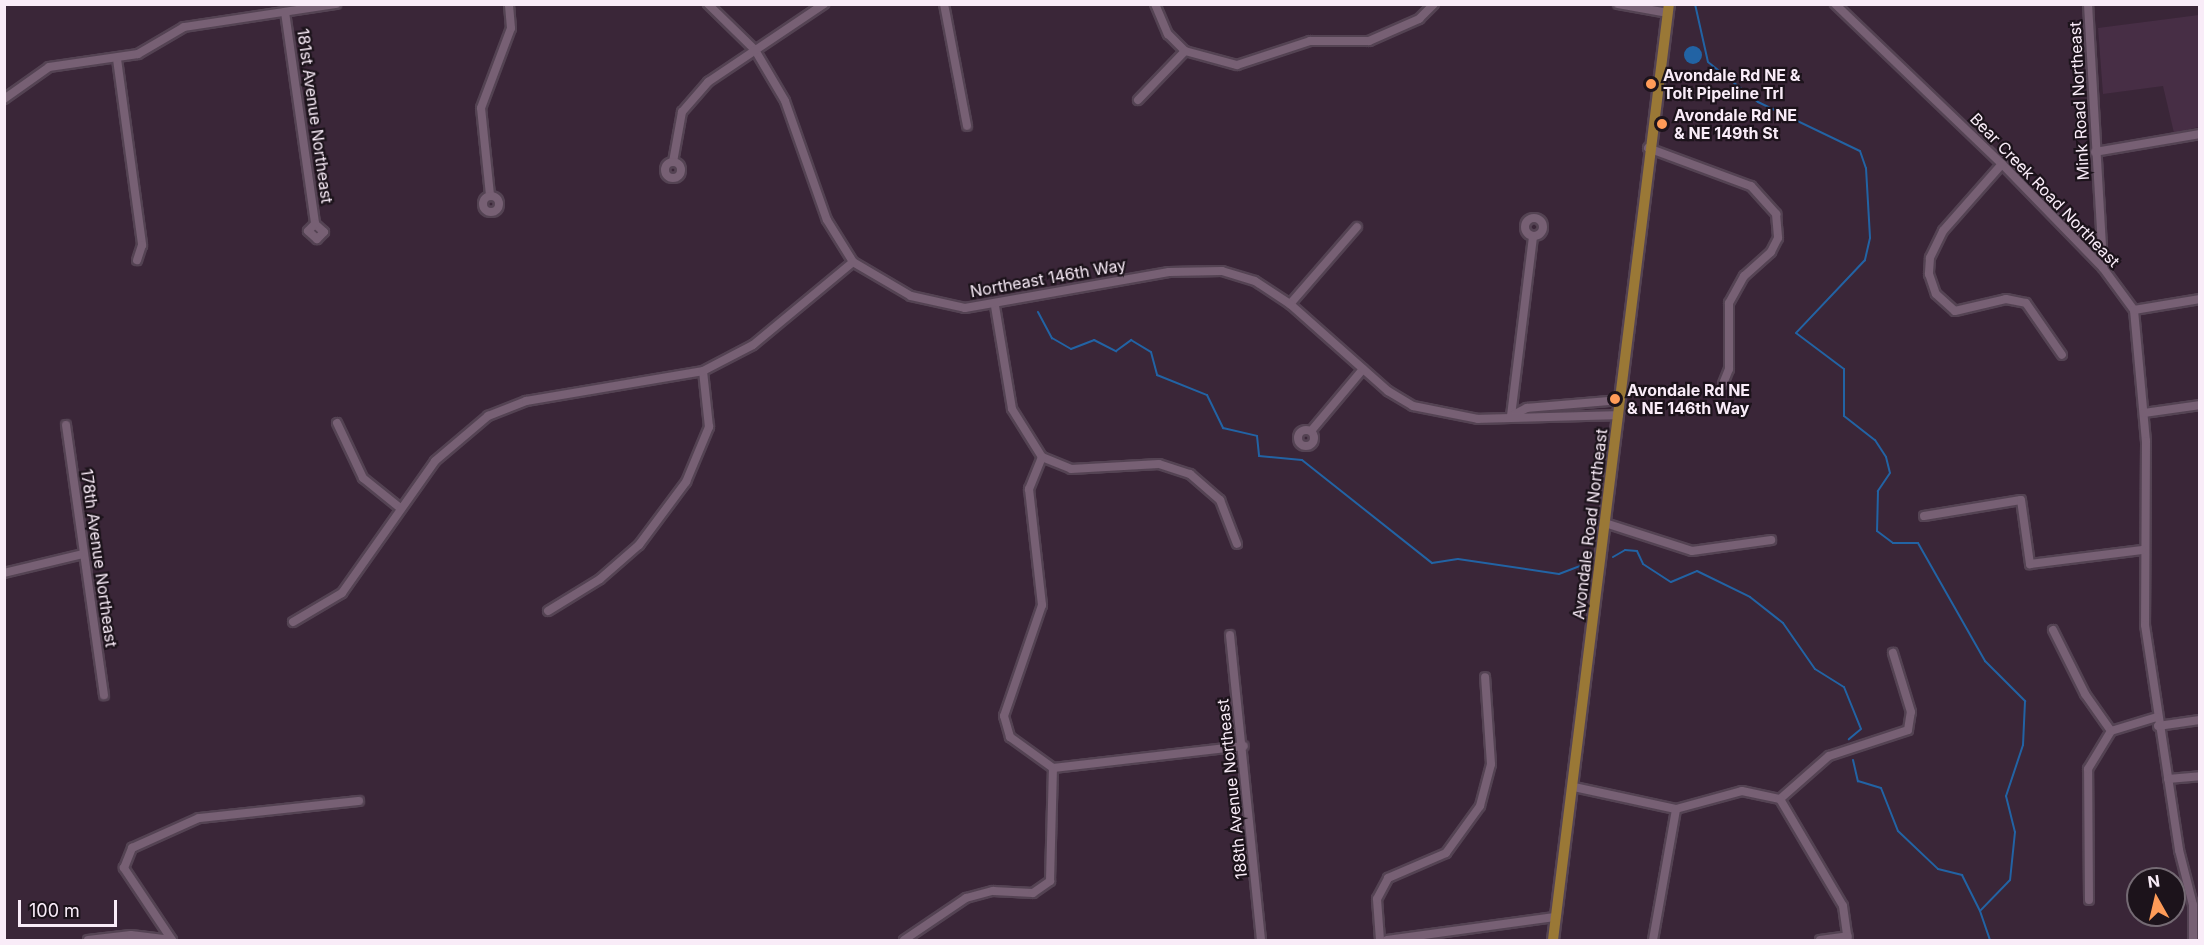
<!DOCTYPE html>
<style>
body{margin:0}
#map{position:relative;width:2204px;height:945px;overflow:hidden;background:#3a2638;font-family:Inter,sans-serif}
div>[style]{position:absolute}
.built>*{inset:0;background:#472e45}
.water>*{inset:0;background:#2263a4}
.round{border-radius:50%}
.stream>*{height:2px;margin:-1px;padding:0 1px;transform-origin:1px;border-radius:1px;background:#2263a4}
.roads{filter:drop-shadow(2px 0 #544353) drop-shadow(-2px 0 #544353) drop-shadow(0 2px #544353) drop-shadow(0 -2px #544353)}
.minor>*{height:8px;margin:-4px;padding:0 4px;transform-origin:4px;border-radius:4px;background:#776074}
.minor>.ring{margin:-4px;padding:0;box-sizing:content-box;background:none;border:8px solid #776074;border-radius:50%}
.major>*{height:10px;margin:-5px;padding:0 5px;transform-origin:5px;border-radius:5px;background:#9a7836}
.dots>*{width:16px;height:16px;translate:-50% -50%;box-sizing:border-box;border:3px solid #1c131b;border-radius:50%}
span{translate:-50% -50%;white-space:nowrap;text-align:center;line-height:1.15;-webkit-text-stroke:4.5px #1c131b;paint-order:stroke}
.poi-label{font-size:16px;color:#f9ecf8;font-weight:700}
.left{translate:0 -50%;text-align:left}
.street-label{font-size:16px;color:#f9ecf8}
.frame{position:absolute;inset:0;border:6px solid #f9ecf8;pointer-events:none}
.north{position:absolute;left:2126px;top:867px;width:60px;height:60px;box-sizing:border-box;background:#1c131b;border:2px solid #746a73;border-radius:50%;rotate:352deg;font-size:16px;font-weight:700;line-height:24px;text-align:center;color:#f9ecf8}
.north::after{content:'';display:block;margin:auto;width:21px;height:27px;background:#fe9b58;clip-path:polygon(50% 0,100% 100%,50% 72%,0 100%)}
.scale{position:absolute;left:18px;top:900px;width:99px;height:27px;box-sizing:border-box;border:3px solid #f9ecf8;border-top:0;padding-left:8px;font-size:18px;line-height:21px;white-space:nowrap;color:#f9ecf8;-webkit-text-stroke:4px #1c131b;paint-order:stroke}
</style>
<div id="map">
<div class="built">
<div style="clip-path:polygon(2199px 15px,2199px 127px,2174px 133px,2163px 86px,2103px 94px,2098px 28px)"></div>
</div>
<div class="water">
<div class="round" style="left:1684px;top:46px;width:18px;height:18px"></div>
</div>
<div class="stream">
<div style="left:1695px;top:4px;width:59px;rotate:77.4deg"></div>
<div style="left:1708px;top:62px;width:64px;rotate:38.7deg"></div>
<div style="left:1758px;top:102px;width:113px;rotate:25.7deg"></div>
<div style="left:1860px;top:151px;width:18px;rotate:71deg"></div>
<div style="left:1866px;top:168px;width:70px;rotate:86.7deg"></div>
<div style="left:1870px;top:238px;width:23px;rotate:103deg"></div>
<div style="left:1865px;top:260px;width:100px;rotate:133.4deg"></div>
<div style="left:1796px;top:333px;width:60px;rotate:36.9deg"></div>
<div style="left:1844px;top:369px;width:47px;rotate:90deg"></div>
<div style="left:1844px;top:416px;width:39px;rotate:38deg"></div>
<div style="left:1875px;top:440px;width:20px;rotate:57deg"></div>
<div style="left:1886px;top:457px;width:16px;rotate:76deg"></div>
<div style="left:1890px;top:473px;width:22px;rotate:124deg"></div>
<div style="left:1878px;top:491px;width:40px;rotate:91.4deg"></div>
<div style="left:1877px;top:531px;width:20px;rotate:37deg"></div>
<div style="left:1893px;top:543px;width:25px"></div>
<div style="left:1918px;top:543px;width:136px;rotate:60.4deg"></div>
<div style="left:1985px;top:661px;width:57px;rotate:45deg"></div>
<div style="left:2025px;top:701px;width:44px;rotate:92.6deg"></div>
<div style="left:2023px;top:745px;width:54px;rotate:108.4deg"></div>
<div style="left:2006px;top:796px;width:37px;rotate:76deg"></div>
<div style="left:2015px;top:832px;width:48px;rotate:95.9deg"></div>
<div style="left:2010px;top:880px;width:43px;rotate:134.1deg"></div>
<div style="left:1980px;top:911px;width:31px;rotate:71deg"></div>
<div style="left:1038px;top:312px;width:30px;rotate:62deg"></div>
<div style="left:1052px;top:338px;width:22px;rotate:30deg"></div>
<div style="left:1071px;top:349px;width:25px;rotate:-21deg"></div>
<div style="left:1094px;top:340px;width:25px;rotate:27deg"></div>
<div style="left:1116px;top:351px;width:19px;rotate:-36deg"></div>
<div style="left:1131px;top:340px;width:23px;rotate:31deg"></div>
<div style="left:1151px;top:352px;width:24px;rotate:75deg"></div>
<div style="left:1157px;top:375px;width:54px;rotate:21.8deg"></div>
<div style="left:1207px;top:395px;width:37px;rotate:64deg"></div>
<div style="left:1223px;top:428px;width:35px;rotate:13deg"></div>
<div style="left:1257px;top:436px;width:20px;rotate:84deg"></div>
<div style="left:1259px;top:456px;width:43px;rotate:5.3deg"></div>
<div style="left:1302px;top:460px;width:166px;rotate:38.4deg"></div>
<div style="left:1432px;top:563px;width:26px;rotate:-9deg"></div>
<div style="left:1458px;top:559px;width:102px;rotate:8.4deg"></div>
<div style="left:1559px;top:574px;width:34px;rotate:-21deg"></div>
<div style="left:1613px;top:557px;width:14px;rotate:-30deg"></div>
<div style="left:1625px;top:550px;width:12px;rotate:5deg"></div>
<div style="left:1637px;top:551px;width:14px;rotate:65deg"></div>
<div style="left:1643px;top:564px;width:33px;rotate:33deg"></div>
<div style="left:1671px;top:582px;width:28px;rotate:-23deg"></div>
<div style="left:1697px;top:571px;width:59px;rotate:26.1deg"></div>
<div style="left:1750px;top:597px;width:42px;rotate:38.2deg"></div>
<div style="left:1783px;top:623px;width:56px;rotate:55.2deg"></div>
<div style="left:1815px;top:669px;width:34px;rotate:32deg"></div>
<div style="left:1844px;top:687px;width:45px;rotate:68deg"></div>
<div style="left:1861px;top:729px;width:16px;rotate:140deg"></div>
<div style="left:1853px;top:760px;width:22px;rotate:77deg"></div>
<div style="left:1858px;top:781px;width:24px;rotate:17deg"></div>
<div style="left:1881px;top:788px;width:46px;rotate:68.4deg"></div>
<div style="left:1898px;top:831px;width:55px;rotate:43.5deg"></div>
<div style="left:1938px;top:869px;width:25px;rotate:14deg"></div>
<div style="left:1962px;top:875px;width:40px;rotate:63.4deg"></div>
</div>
<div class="roads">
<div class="minor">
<div style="left:708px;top:4px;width:66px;rotate:44.4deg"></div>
<div style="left:755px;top:50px;width:59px;rotate:59.5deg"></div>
<div style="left:785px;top:101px;width:126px;rotate:70.6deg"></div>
<div style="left:827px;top:220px;width:49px;rotate:58.2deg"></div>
<div style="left:944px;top:4px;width:124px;rotate:79.3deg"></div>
<div style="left:1155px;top:4px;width:33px;rotate:67deg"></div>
<div style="left:1168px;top:34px;width:24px;rotate:45deg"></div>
<div style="left:1185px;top:51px;width:54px;rotate:15.1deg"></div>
<div style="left:1237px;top:65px;width:77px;rotate:-18.2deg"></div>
<div style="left:1310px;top:41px;width:59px"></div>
<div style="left:1369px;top:41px;width:55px;rotate:-23.7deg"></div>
<div style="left:1419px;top:19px;width:21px;rotate:-45deg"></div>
<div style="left:1618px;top:4px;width:51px;rotate:10.2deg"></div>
<div style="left:1835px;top:4px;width:231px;rotate:43.8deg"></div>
<div style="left:2002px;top:164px;width:145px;rotate:45.8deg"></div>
<div style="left:2103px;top:268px;width:52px;rotate:53.6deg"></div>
<div style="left:2134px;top:310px;width:132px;rotate:84.8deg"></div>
<div style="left:2146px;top:441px;width:184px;rotate:90.3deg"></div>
<div style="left:2145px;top:625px;width:228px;rotate:81.4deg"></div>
<div style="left:2179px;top:850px;width:57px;rotate:75.7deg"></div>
<div style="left:2193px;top:905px;width:35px;rotate:90deg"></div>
<div style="left:2088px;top:4px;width:264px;rotate:86.7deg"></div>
<div style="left:285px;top:12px;width:214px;rotate:81.9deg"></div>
<div style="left:315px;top:224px;width:12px;rotate:42deg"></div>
<div style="left:324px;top:232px;width:10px;rotate:135deg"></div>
<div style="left:317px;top:239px;width:12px;rotate:-138deg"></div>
<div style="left:308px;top:231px;width:10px;rotate:-45deg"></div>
<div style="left:117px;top:59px;width:188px;rotate:82.3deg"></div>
<div style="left:142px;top:245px;width:16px;rotate:108deg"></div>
<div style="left:4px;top:99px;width:55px;rotate:-35.4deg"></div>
<div style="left:49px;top:67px;width:90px;rotate:-8.3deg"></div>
<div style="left:138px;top:54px;width:53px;rotate:-30.4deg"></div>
<div style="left:184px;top:27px;width:154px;rotate:-8.6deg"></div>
<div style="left:1138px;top:100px;width:68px;rotate:-46.2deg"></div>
<div style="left:1648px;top:148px;width:110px;rotate:20.3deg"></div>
<div style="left:1751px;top:186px;width:38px;rotate:48deg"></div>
<div style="left:1776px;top:214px;width:24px;rotate:85deg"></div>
<div style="left:1778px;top:238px;width:16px;rotate:117deg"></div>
<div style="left:1771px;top:252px;width:36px;rotate:138deg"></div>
<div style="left:1744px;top:276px;width:31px;rotate:119deg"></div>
<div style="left:1729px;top:303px;width:66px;rotate:90deg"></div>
<div style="left:1729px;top:369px;width:16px;rotate:112deg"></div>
<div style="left:2095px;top:152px;width:107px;rotate:-9.7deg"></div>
<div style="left:673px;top:162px;width:51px;rotate:-79.8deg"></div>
<div style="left:682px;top:112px;width:40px;rotate:-49deg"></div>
<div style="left:708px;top:82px;width:140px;rotate:-33.9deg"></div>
<div class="ring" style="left:665px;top:162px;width:8px;height:8px"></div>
<div style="left:2002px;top:164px;width:89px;rotate:131.4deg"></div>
<div style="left:1943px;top:231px;width:30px;rotate:116deg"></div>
<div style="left:1930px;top:258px;width:16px;rotate:94deg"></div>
<div style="left:1929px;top:274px;width:21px;rotate:71deg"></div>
<div style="left:1936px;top:294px;width:25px;rotate:42deg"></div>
<div style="left:1955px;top:311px;width:52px;rotate:-13.2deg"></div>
<div style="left:2006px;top:299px;width:20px;rotate:11deg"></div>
<div style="left:2026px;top:303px;width:63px;rotate:55.3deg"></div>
<div style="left:490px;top:195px;width:87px;rotate:-95.9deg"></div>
<div style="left:481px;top:108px;width:85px;rotate:-69.4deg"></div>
<div style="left:511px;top:28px;width:24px;rotate:-95deg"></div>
<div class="ring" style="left:483px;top:196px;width:8px;height:8px"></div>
<div class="ring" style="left:1525px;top:218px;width:10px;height:10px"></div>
<div style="left:1290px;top:304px;width:102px;rotate:-49deg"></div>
<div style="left:995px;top:306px;width:104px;rotate:80.6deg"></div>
<div style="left:1012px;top:409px;width:57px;rotate:58deg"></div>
<div style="left:1042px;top:457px;width:31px;rotate:22deg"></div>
<div style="left:1071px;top:469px;width:88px;rotate:-3.3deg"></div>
<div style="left:1159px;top:464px;width:33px;rotate:18deg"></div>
<div style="left:1190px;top:474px;width:40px;rotate:41deg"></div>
<div style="left:1220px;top:500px;width:47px;rotate:68.9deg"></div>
<div style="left:2134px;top:310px;width:67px;rotate:-9.5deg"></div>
<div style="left:2144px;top:413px;width:57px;rotate:-8.1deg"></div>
<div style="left:1511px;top:416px;width:181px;rotate:-83deg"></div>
<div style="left:1511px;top:416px;width:18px;rotate:-27deg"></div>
<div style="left:1527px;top:408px;width:93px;rotate:-4.9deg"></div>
<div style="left:337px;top:423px;width:61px;rotate:64.7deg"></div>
<div style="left:363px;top:478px;width:46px;rotate:38.9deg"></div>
<div style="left:66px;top:425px;width:273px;rotate:82deg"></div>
<div class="ring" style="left:1298px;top:430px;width:8px;height:8px"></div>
<div style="left:1311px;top:431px;width:81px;rotate:-50deg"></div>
<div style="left:1042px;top:457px;width:35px;rotate:112deg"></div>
<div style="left:1029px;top:489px;width:117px;rotate:83.6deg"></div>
<div style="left:1042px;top:605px;width:117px;rotate:108.9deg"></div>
<div style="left:1004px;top:716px;width:22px;rotate:74deg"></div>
<div style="left:1010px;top:737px;width:53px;rotate:35.8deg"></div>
<div style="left:1924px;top:516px;width:98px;rotate:-9.4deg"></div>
<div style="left:2021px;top:500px;width:65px;rotate:82deg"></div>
<div style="left:2030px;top:564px;width:113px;rotate:-7.1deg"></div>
<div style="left:1605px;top:523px;width:91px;rotate:17.8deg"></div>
<div style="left:1692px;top:551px;width:80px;rotate:-7.9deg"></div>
<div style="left:4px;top:573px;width:81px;rotate:-13.5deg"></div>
<div style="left:548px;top:611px;width:61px;rotate:-31.6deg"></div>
<div style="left:600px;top:579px;width:52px;rotate:-41.1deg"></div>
<div style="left:639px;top:545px;width:79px;rotate:-53.3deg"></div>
<div style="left:686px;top:482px;width:60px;rotate:-67.3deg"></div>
<div style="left:709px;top:427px;width:56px;rotate:-96.1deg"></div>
<div style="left:293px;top:622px;width:57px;rotate:-30.6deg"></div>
<div style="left:342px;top:593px;width:161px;rotate:-54.8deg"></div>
<div style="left:435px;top:461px;width:70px;rotate:-40.3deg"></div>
<div style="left:488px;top:416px;width:41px;rotate:-21.5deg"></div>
<div style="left:526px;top:401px;width:180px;rotate:-9.6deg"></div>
<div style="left:703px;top:371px;width:56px;rotate:-27.5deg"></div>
<div style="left:753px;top:345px;width:130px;rotate:-39.7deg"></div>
<div style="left:853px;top:262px;width:67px;rotate:30.4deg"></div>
<div style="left:911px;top:296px;width:55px;rotate:12.5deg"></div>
<div style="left:965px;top:308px;width:207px;rotate:-10deg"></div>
<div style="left:1169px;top:272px;width:53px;rotate:-1.1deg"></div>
<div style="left:1222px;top:271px;width:34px;rotate:17deg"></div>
<div style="left:1255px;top:281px;width:42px;rotate:33.3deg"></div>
<div style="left:1290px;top:304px;width:131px;rotate:41.6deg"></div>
<div style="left:1388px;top:391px;width:29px;rotate:31deg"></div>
<div style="left:1413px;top:406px;width:66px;rotate:11.3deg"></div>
<div style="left:1478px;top:419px;width:141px;rotate:-1.6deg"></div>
<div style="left:2053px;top:630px;width:72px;rotate:63.4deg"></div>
<div style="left:2085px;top:694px;width:45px;rotate:54.9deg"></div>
<div style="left:1230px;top:635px;width:307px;rotate:84.2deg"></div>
<div style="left:2158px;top:726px;width:42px;rotate:-8.1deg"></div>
<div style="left:1053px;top:768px;width:192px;rotate:-6.6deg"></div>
<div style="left:2168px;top:779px;width:32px;rotate:-5deg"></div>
<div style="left:1574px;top:787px;width:104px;rotate:12.2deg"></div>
<div style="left:1676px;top:809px;width:68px;rotate:-15.3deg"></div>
<div style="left:1742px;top:791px;width:39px;rotate:12deg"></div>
<div style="left:1780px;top:799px;width:65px;rotate:-41.3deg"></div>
<div style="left:1829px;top:756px;width:83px;rotate:-18.2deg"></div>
<div style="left:1908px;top:730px;width:18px;rotate:-81deg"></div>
<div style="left:1911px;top:712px;width:62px;rotate:-107deg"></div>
<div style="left:1780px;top:799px;width:124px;rotate:59.5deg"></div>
<div style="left:1843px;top:906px;width:34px;rotate:82deg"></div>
<div style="left:2089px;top:900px;width:131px;rotate:-90.4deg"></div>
<div style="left:2088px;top:769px;width:44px;rotate:-58.8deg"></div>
<div style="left:2111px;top:731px;width:48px;rotate:-16.9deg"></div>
<div style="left:88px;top:940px;width:43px;rotate:-6.6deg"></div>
<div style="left:131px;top:935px;width:41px;rotate:7deg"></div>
<div style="left:172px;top:940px;width:87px;rotate:-123.7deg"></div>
<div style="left:124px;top:868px;width:22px;rotate:-68deg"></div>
<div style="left:132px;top:848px;width:73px;rotate:-24.1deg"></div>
<div style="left:199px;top:818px;width:161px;rotate:-6.1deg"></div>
<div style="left:904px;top:940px;width:75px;rotate:-34.1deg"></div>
<div style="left:966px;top:898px;width:28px;rotate:-15deg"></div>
<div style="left:993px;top:891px;width:40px;rotate:2.9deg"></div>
<div style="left:1033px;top:893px;width:21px;rotate:-35deg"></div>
<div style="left:1050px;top:881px;width:113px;rotate:-88.5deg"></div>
<div style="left:1380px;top:940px;width:41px;rotate:-94.2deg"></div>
<div style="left:1377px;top:899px;width:24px;rotate:-62deg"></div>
<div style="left:1388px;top:878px;width:63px;rotate:-23.3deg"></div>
<div style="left:1446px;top:853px;width:58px;rotate:-54.1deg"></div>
<div style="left:1480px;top:806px;width:43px;rotate:-75.3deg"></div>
<div style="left:1491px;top:764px;width:87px;rotate:-93.9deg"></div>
<div style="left:1387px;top:940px;width:171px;rotate:-7.8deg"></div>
<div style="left:1653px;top:940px;width:133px;rotate:-80deg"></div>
<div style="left:1820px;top:940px;width:28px;rotate:-8deg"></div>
</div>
<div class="major">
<div style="left:1553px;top:940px;width:943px;rotate:-82.94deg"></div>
</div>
</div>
<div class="dots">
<div style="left:1651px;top:84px;background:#fe9b58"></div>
<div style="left:1662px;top:124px;background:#fe9b58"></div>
<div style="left:1615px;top:399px;background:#fe9b58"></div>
</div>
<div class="poi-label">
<span class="left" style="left:1663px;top:84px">Avondale Rd NE &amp;<br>Tolt Pipeline Trl</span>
<span class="left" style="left:1674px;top:124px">Avondale Rd NE<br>&amp; NE 149th St</span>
<span class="left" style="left:1627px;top:399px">Avondale Rd NE<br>&amp; NE 146th Way</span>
</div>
<div class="street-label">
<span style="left:2079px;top:101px;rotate:-93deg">Mink Road Northeast</span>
<span style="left:315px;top:116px;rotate:82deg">181st Avenue Northeast</span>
<span style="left:2045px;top:190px;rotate:46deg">Bear Creek Road Northeast</span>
<span style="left:1048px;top:278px;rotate:-10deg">Northeast 146th Way</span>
<span style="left:1590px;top:524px;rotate:-83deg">Avondale Road Northeast</span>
<span style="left:99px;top:558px;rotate:82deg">178th Avenue Northeast</span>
<span style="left:1232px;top:789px;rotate:-96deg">188th Avenue Northeast</span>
</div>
<div class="frame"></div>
<div class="north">N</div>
<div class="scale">100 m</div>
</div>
